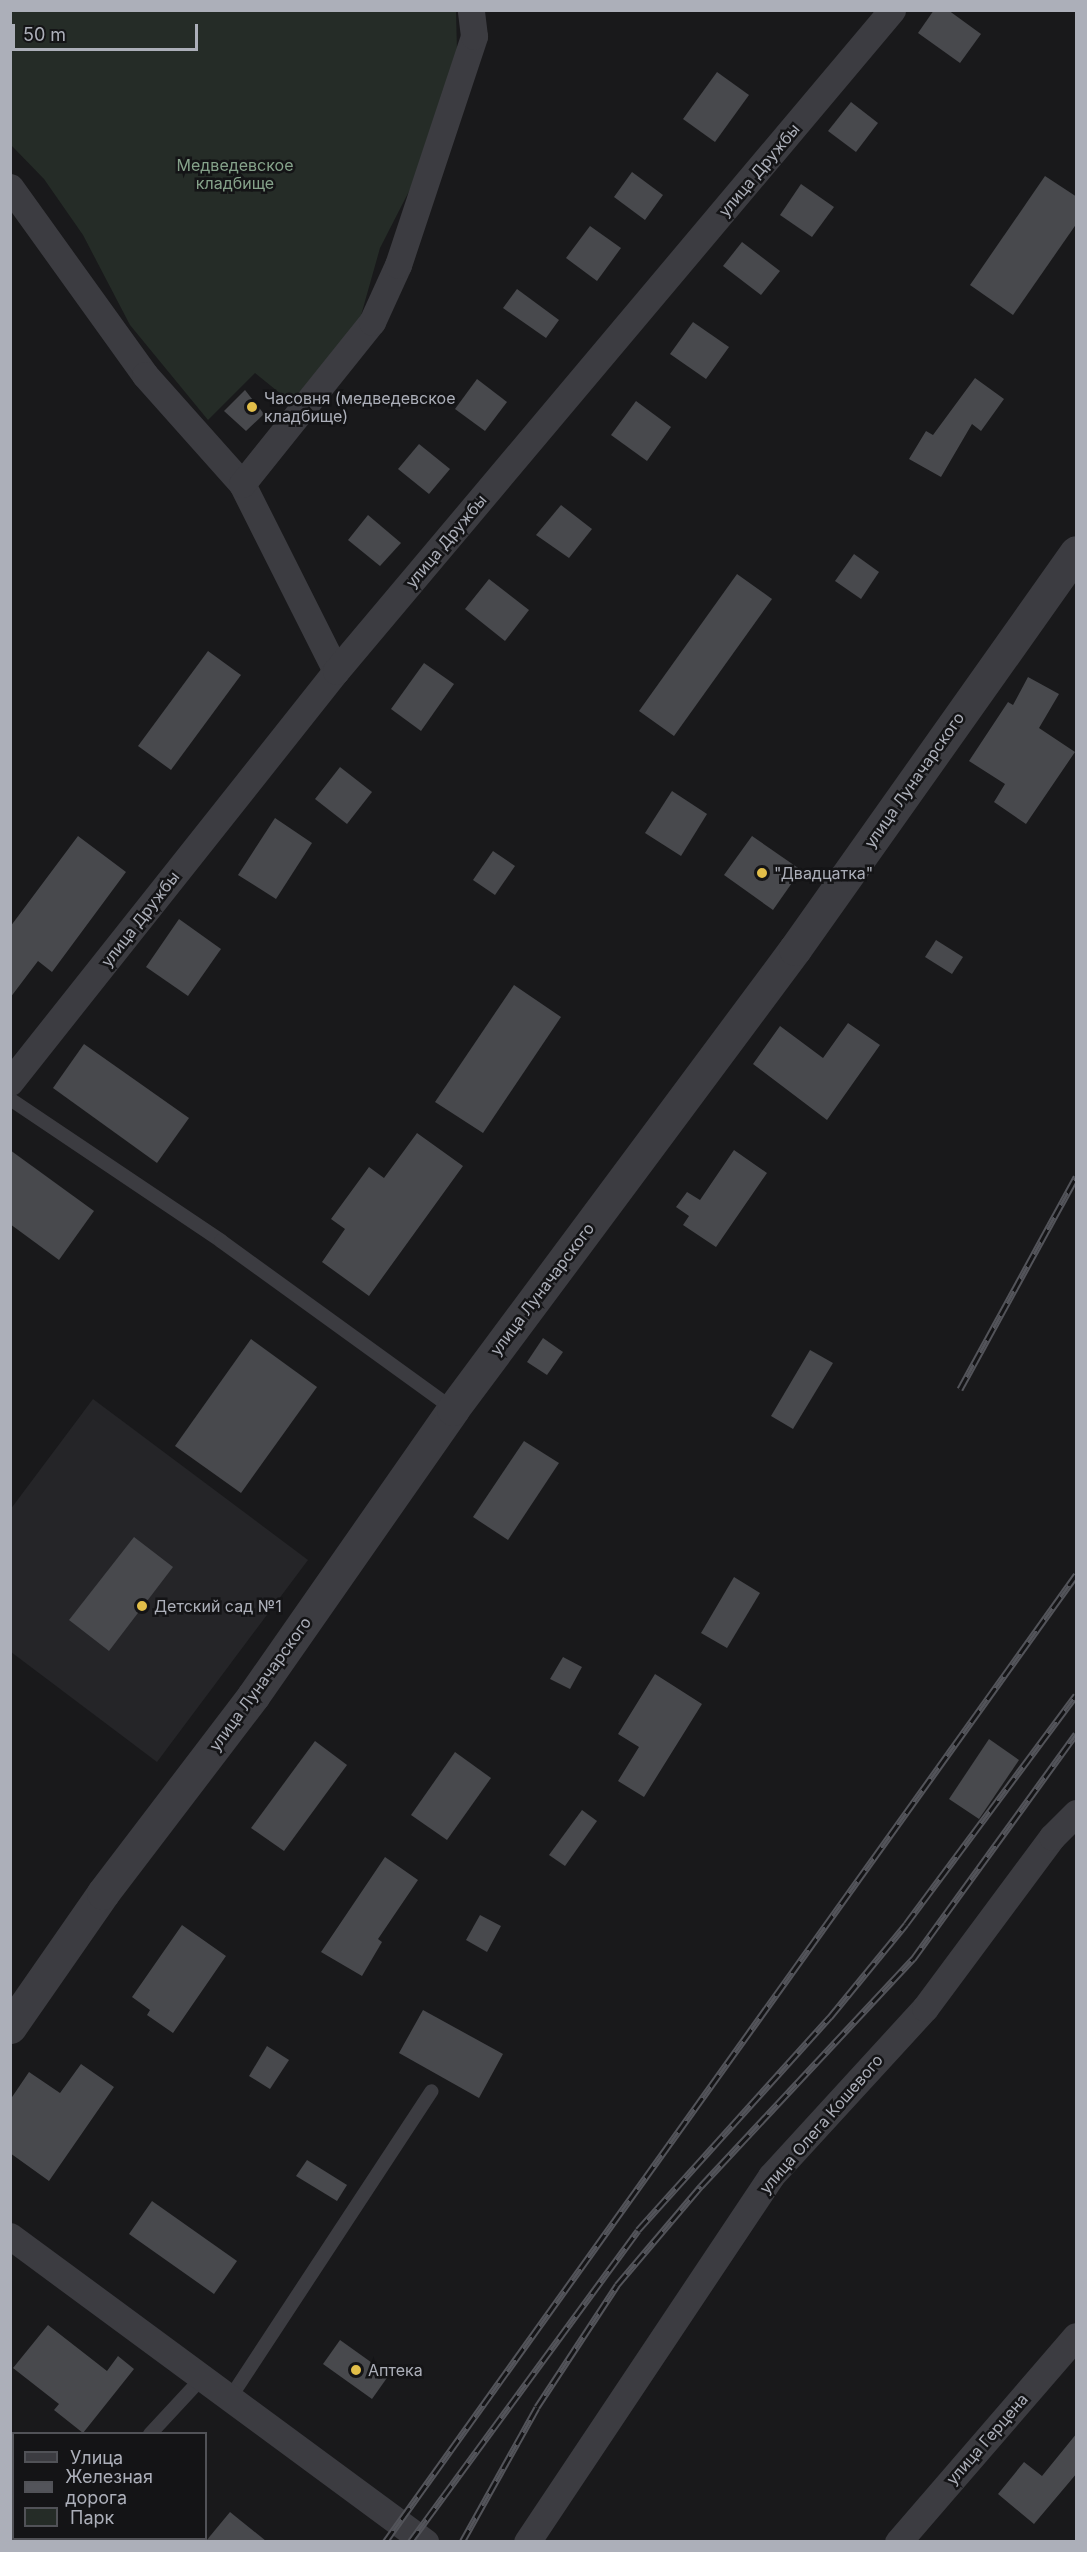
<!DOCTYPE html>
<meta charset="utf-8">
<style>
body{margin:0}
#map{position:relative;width:1087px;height:2552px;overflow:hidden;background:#19191b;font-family:Inter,sans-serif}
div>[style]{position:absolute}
.built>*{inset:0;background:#252528}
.green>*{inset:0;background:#252c27}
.building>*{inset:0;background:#48494d}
.service>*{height:14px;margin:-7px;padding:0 7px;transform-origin:7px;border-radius:7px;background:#3c3c41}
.minor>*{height:27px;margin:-13.5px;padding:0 13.5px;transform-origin:13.5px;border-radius:13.5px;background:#3c3c41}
.tertiary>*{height:33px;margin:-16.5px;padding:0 16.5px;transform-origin:16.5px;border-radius:16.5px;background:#3c3c41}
.rail>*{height:7px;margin-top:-3.5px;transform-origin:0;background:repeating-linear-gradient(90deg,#141416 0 14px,#53545a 0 28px);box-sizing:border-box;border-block:2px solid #53545a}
.dots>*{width:16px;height:16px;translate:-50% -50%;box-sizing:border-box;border:3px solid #141416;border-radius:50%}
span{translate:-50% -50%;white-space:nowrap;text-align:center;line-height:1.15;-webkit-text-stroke:5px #141416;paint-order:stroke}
.park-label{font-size:16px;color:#85a28a}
.street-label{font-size:16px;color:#acafb9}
.poi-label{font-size:16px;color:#acafb9}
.left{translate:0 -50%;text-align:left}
.frame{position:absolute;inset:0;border:12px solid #acafb9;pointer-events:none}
.legend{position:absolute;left:12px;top:2432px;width:195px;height:108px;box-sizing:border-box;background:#141416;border:2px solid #515257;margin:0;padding:8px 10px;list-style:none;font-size:18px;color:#acafb9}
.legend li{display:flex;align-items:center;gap:12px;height:30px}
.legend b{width:30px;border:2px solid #515257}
.scale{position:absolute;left:12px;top:24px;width:186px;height:27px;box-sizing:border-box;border:3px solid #acafb9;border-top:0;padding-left:8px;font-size:18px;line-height:21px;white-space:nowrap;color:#acafb9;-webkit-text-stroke:4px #141416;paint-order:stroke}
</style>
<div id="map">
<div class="built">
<div style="clip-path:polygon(93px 1399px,308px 1560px,157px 1762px,11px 1652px,10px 1510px)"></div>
</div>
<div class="green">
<div style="clip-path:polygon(11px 11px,456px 11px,457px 51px,426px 158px,380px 248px,360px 319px,292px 403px,255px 373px,208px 420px,130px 325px,83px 235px,44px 179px,11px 145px)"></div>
</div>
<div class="building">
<div style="clip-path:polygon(934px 10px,948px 10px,981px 34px,960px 63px,918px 33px)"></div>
<div style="clip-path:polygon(717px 72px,749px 95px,715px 142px,683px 119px)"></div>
<div style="clip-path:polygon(851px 102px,878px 123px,856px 152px,828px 131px)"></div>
<div style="clip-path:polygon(632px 172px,663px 195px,645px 220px,614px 197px)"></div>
<div style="clip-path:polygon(1045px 176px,1077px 197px,1077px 223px,1013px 315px,970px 285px)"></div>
<div style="clip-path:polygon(801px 184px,834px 207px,812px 237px,780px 215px)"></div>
<div style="clip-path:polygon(590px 226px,621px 248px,597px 281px,566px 258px)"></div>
<div style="clip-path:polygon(742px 242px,780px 271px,761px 295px,723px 266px)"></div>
<div style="clip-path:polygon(517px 289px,559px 320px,546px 338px,503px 308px)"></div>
<div style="clip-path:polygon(693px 322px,729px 347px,706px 379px,670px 354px)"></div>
<div style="clip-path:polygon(975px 378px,1004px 399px,981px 431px,972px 424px,941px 477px,909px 459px,926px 431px,933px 435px)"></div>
<div style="clip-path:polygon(477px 379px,507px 402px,485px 431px,455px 409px)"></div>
<div style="clip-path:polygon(245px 390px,264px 414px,246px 431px,224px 411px)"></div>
<div style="clip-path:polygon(636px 401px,671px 427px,647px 461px,611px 435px)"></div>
<div style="clip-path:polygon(419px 444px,450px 469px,429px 494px,398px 469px)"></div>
<div style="clip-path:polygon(561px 505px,592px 529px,569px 558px,536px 535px)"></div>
<div style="clip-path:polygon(368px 515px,401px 543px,380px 566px,348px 540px)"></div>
<div style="clip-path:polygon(854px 554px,879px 572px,861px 599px,835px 581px)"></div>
<div style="clip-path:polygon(737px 574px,772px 599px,674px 736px,639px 711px)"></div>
<div style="clip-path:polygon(489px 579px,529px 610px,505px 641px,465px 609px)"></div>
<div style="clip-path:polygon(208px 651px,241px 675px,171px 770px,138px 746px)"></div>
<div style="clip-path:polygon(424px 663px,454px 684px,421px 731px,391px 709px)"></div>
<div style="clip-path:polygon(1028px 677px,1059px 694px,1039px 728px,1075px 752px,1026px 824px,994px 802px,1005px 784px,969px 761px,1008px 702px,1013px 705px)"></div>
<div style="clip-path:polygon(340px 767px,372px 792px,347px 824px,315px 799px)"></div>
<div style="clip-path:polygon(672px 791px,707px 814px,681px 856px,645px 833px)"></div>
<div style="clip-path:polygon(275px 818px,312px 843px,276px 899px,238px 875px)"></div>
<div style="clip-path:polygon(78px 836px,126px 872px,52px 972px,38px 961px,10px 998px,10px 927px)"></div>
<div style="clip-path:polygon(752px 836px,801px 870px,773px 910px,724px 875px)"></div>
<div style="clip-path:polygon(493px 851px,515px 866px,495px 895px,473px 880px)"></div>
<div style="clip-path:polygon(179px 919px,221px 949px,188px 996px,146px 967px)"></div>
<div style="clip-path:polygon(936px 940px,963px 957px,952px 974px,925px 957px)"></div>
<div style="clip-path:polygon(514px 985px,561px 1017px,483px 1133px,435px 1102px)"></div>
<div style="clip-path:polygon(848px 1023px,880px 1045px,827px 1120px,753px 1064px,780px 1026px,823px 1058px)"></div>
<div style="clip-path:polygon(84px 1044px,189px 1118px,157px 1163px,53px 1088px)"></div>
<div style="clip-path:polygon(417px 1133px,463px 1166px,369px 1296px,322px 1262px,345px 1229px,331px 1219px,369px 1167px,384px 1178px)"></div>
<div style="clip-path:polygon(10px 1150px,94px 1211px,59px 1260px,10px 1224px)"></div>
<div style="clip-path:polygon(734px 1150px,767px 1173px,716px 1247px,683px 1225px,689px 1216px,676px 1207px,687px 1192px,700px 1200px)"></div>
<div style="clip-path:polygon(543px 1338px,563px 1352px,547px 1375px,527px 1362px)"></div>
<div style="clip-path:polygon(251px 1339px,317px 1387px,241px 1493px,175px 1446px)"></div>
<div style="clip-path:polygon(810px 1350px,833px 1363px,793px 1429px,771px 1416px)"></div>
<div style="clip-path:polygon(524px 1441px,559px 1463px,508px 1540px,473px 1517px)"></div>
<div style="clip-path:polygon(134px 1537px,173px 1567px,109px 1651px,69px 1620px)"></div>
<div style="clip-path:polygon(734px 1577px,760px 1593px,727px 1648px,701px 1633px)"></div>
<div style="clip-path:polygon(563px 1657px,582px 1667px,570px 1689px,550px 1679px)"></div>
<div style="clip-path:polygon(655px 1674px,702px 1704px,644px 1797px,618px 1781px,639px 1747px,618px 1734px)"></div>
<div style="clip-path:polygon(989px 1739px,1019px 1760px,979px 1819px,949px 1799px)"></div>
<div style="clip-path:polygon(315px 1741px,347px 1765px,284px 1851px,251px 1828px)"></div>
<div style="clip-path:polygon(455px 1752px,491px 1778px,447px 1840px,411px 1815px)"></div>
<div style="clip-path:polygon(582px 1810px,597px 1821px,565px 1866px,549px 1855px)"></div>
<div style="clip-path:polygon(385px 1857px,418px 1880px,378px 1939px,382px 1942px,362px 1976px,321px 1952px)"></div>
<div style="clip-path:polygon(480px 1915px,501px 1926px,487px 1952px,466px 1940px)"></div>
<div style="clip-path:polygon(182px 1925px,226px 1956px,173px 2033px,147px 2015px,150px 2010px,132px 1997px)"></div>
<div style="clip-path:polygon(423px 2010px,503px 2054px,479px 2098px,399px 2053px)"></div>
<div style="clip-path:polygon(267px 2046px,289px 2060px,270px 2089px,249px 2076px)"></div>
<div style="clip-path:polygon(81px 2064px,114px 2087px,49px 2181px,10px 2153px,10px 2100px,29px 2072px,60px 2093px)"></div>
<div style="clip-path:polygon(307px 2160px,347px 2185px,337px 2201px,296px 2176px)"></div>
<div style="clip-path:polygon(152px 2201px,237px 2261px,214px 2294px,129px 2234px)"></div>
<div style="clip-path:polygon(48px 2325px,107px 2371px,118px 2356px,134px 2369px,83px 2433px,54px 2410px,59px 2404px,13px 2368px)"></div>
<div style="clip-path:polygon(340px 2340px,389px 2375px,372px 2399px,323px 2364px)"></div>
<div style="clip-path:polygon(1077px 2433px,1077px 2473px,1034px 2524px,998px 2494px,1024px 2462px,1042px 2476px)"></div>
<div style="clip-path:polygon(230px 2512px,266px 2541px,206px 2541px)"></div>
</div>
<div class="service">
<div style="left:10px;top:1099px;width:254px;rotate:33.9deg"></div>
<div style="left:221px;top:1241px;width:286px;rotate:35.9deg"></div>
<div style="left:230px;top:2398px;width:367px;rotate:-56.7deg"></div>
<div style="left:150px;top:2434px;width:76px;rotate:-47.1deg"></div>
<div style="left:40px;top:2542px;width:5px;rotate:-53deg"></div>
</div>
<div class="minor">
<div style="left:10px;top:187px;width:231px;rotate:54.3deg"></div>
<div style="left:145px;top:375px;width:146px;rotate:48.3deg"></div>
<div style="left:242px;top:484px;width:209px;rotate:63.3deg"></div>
<div style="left:242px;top:484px;width:208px;rotate:-51.3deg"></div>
<div style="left:372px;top:322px;width:63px;rotate:-65.5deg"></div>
<div style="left:398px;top:265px;width:241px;rotate:-71.6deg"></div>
<div style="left:474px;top:36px;width:26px;rotate:-97deg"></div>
<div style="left:10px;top:1082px;width:525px;rotate:-51.58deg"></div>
<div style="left:336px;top:671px;width:864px;rotate:-49.93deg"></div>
<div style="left:10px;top:2236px;width:516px;rotate:36.4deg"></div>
<div style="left:527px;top:2542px;width:440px;rotate:-56.3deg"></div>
<div style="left:771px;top:2176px;width:228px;rotate:-47.5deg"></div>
<div style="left:925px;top:2008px;width:213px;rotate:-53.4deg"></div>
<div style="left:1052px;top:1837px;width:34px;rotate:-45deg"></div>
<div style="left:898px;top:2542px;width:272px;rotate:-49.2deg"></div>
</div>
<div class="tertiary">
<div style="left:10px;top:2027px;width:163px;rotate:-55.2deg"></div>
<div style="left:103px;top:1893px;width:248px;rotate:-52.7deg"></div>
<div style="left:253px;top:1696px;width:350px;rotate:-55.1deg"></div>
<div style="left:453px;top:1409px;width:573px;rotate:-53.37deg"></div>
<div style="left:795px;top:949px;width:486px;rotate:-54.7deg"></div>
</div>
<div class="rail">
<div style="left:960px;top:1389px;width:242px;rotate:-61.3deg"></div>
<div style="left:385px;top:2542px;width:1189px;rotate:-54.45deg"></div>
<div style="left:410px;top:2542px;width:386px;rotate:-53.8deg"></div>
<div style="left:638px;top:2230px;width:287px;rotate:-48deg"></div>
<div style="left:830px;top:2017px;width:120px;rotate:-50.7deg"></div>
<div style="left:906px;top:1924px;width:285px;rotate:-53.4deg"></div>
<div style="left:462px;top:2542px;width:154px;rotate:-60.9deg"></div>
<div style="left:537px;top:2407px;width:146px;rotate:-56.7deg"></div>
<div style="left:617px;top:2285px;width:130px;rotate:-49.7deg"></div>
<div style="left:701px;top:2186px;width:311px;rotate:-47deg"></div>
<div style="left:913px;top:1959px;width:278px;rotate:-54.1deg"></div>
</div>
<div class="dots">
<div style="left:252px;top:407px;background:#e2be49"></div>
<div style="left:762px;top:873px;background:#e2be49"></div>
<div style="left:142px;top:1606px;background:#e2be49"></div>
<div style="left:356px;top:2370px;background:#e2be49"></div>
</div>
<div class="park-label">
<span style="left:235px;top:174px">Медведевское<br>кладбище</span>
</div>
<div class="street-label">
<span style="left:759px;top:170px;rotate:-50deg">улица Дружбы</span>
<span style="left:446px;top:541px;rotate:-50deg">улица Дружбы</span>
<span style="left:914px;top:780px;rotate:-55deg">улица Луначарского</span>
<span style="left:140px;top:919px;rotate:-52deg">улица Дружбы</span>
<span style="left:542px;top:1289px;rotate:-53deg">улица Луначарского</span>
<span style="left:260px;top:1684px;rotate:-54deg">улица Луначарского</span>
<span style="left:821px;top:2124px;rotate:-49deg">улица Олега Кошевого</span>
<span style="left:987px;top:2439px;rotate:-49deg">улица Герцена</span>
</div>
<div class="poi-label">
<span class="left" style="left:264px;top:407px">Часовня (медведевское<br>кладбище)</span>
<span class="left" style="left:774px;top:873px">"Двадцатка"</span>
<span class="left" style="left:154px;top:1606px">Детский сад №1</span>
<span class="left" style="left:368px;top:2370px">Аптека</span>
</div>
<div class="frame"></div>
<ul class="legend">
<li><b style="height:8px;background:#3c3c41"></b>Улица</li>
<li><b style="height:8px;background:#53545a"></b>Железная дорога</li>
<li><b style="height:16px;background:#252c27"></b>Парк</li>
</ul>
<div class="scale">50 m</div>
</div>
